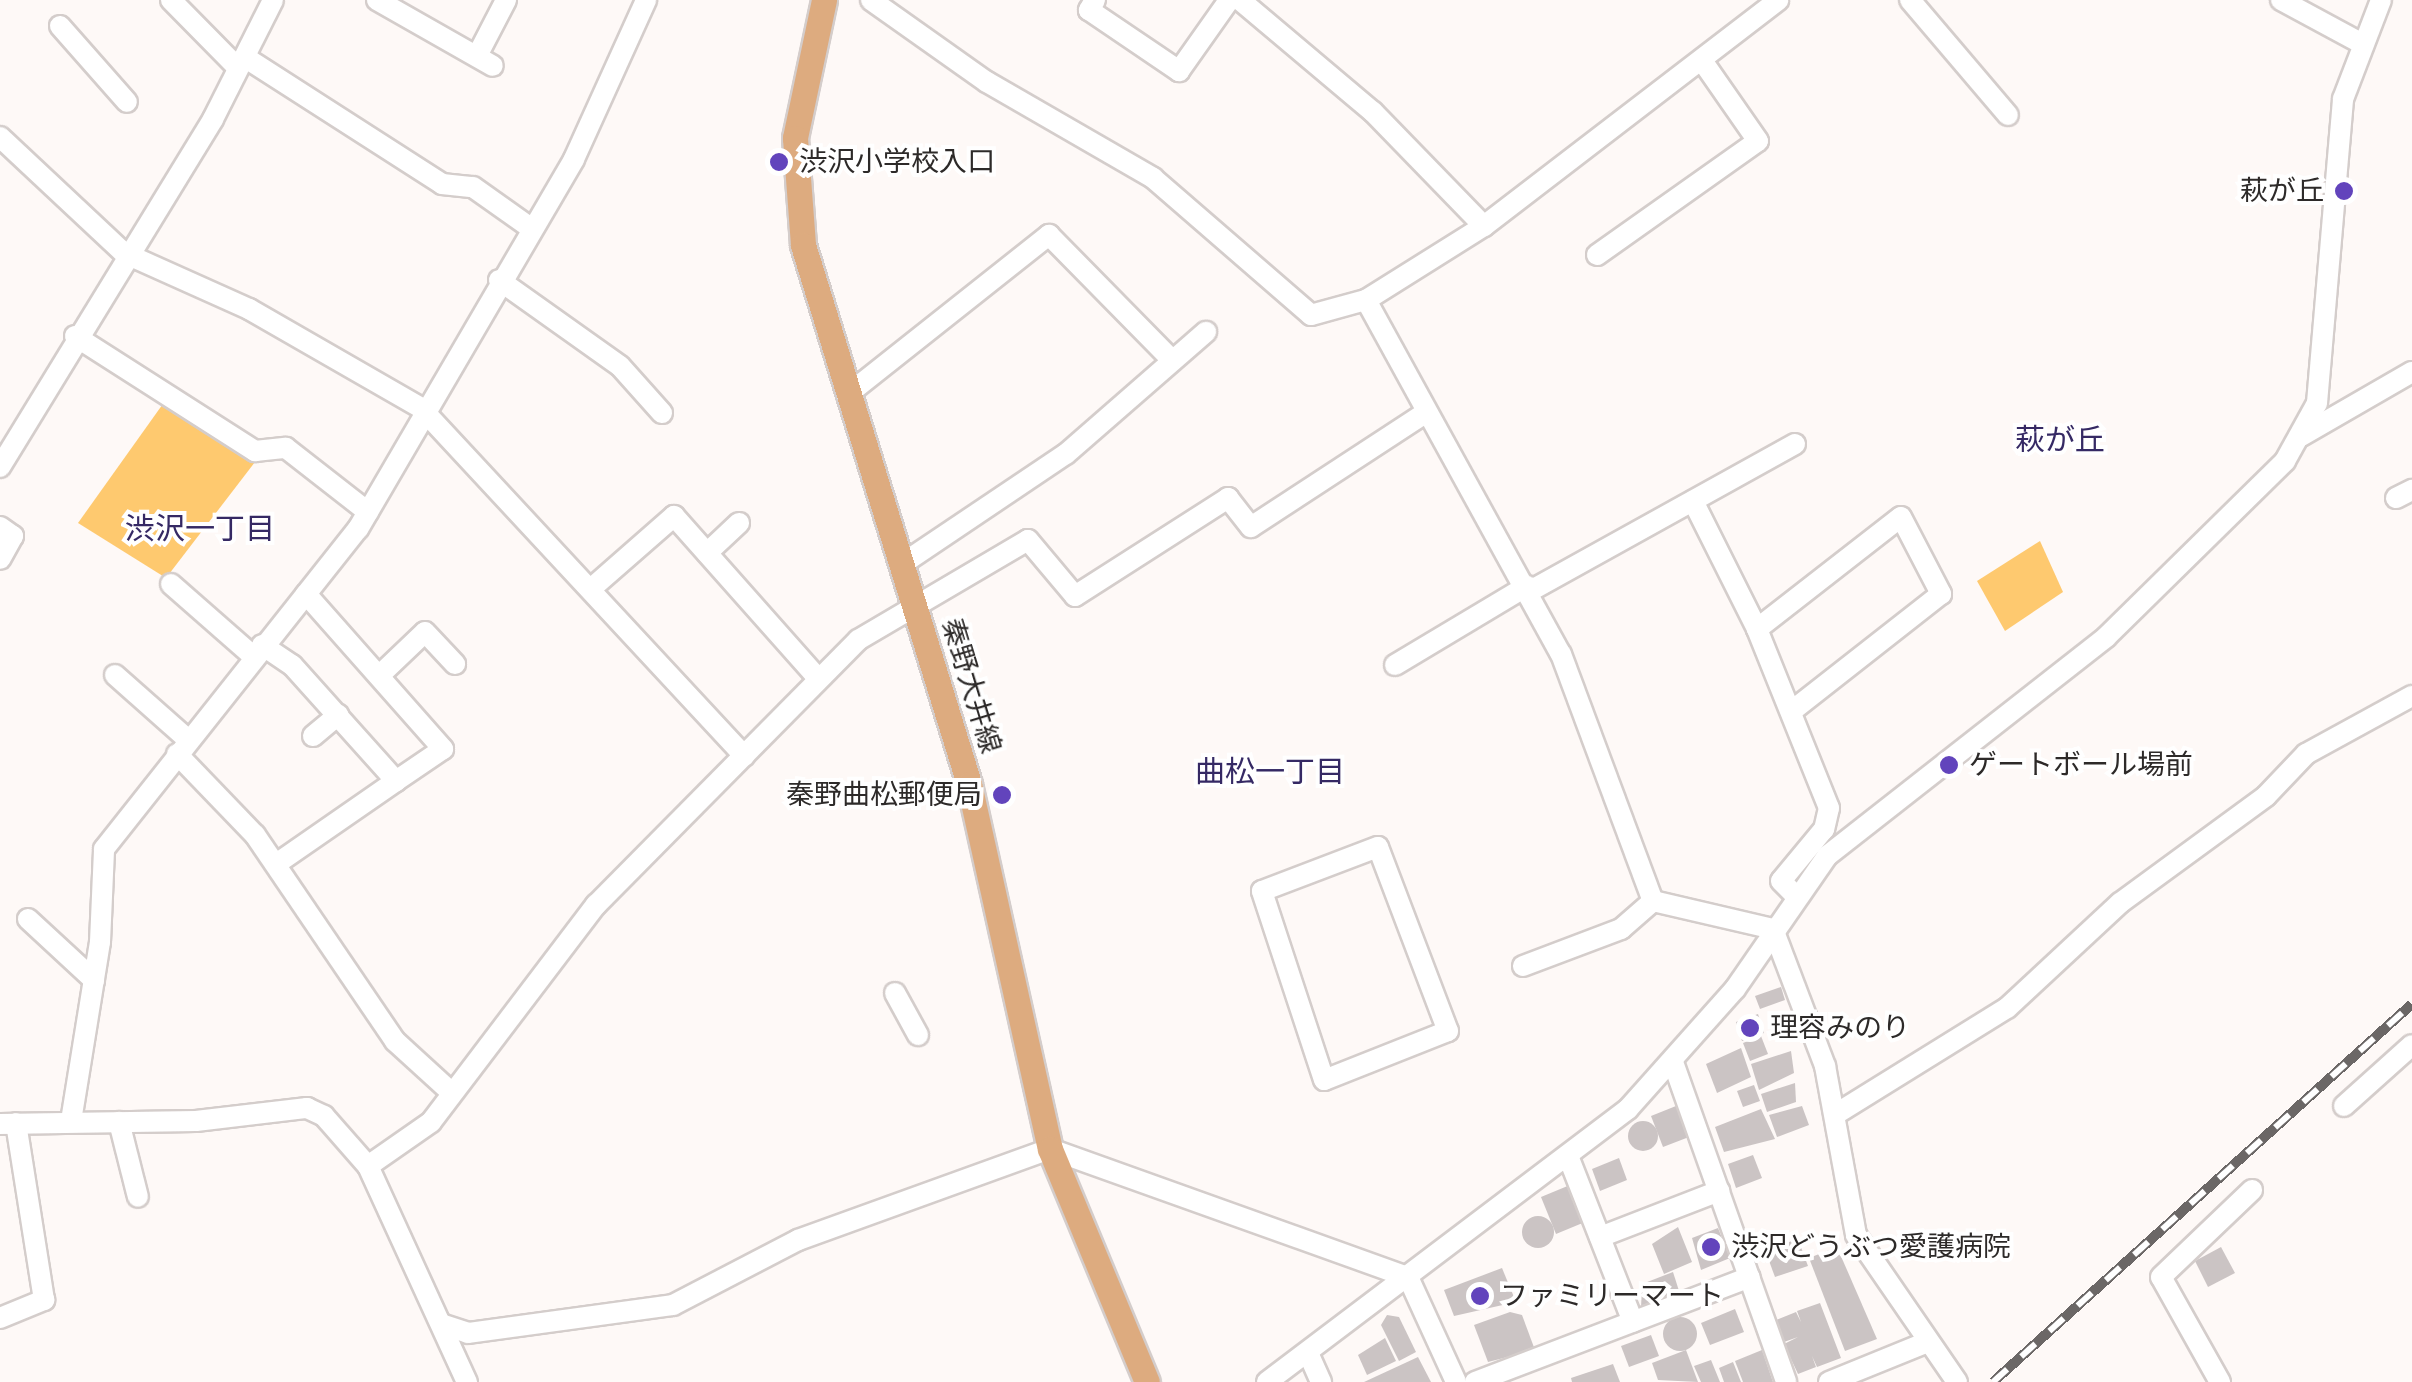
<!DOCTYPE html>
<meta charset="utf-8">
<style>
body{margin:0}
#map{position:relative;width:2412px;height:1382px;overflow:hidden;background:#fef9f7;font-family:Arial,"Noto Sans JP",sans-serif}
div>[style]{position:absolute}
.green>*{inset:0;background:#fec96f}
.building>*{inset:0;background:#cbc4c4}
.round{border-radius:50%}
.roads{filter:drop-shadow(2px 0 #d4cdcb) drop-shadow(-2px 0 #d4cdcb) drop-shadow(0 2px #d4cdcb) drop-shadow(0 -2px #d4cdcb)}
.minor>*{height:20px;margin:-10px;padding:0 10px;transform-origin:10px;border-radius:10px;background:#fff}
.major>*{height:25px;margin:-12.5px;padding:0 12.5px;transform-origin:12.5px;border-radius:12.5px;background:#ddab7f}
.rail>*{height:10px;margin-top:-5px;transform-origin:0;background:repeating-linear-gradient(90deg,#fff 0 19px,#6b6766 0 38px);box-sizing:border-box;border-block:2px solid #6b6766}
.dots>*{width:28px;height:28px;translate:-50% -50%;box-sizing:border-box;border:5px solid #fff;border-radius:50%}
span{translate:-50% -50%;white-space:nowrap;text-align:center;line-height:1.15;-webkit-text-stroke:8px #fff;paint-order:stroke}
.poi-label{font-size:28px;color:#2d2a29}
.left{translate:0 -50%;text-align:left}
.right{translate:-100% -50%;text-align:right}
.street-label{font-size:28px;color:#2d2a29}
.neighbourhood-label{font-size:30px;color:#352964}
</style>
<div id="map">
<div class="green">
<div style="clip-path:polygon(165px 401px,255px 462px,166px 578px,78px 523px)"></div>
<div style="clip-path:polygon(2040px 541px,2063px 592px,2005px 631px,1977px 581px)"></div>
</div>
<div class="building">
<div style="clip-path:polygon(1781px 987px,1785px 1000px,1760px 1009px,1755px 996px)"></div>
<div style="clip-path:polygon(1758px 1014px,1764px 1033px,1742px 1041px,1736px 1022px)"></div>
<div style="clip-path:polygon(1761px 1036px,1768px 1054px,1750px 1061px,1743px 1043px)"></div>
<div style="clip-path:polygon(1741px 1048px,1751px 1077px,1717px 1093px,1706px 1064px)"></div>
<div style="clip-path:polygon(1791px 1051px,1794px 1073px,1759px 1090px,1751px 1064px)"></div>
<div style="clip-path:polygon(1795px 1083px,1796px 1102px,1767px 1112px,1761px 1094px)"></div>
<div style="clip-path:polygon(1754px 1085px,1760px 1101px,1743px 1107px,1737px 1091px)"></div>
<div style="clip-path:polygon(1676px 1106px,1689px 1137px,1663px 1147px,1651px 1116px)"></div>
<div style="clip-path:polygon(1802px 1106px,1809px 1125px,1777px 1137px,1769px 1115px)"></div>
<div style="clip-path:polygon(1761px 1109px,1775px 1139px,1724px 1152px,1715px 1127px)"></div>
<div class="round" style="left:1628px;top:1121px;width:30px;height:30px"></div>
<div style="clip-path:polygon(1753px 1155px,1762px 1178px,1736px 1188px,1728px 1164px)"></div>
<div style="clip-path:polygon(1619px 1158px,1627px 1180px,1600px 1191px,1592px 1169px)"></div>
<div style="clip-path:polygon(1570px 1185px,1585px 1222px,1556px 1234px,1541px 1197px)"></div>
<div class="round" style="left:1522px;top:1216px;width:32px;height:32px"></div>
<div style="clip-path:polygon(1678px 1227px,1692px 1262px,1664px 1274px,1652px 1244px)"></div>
<div style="clip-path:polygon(1718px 1228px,1730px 1258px,1701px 1270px,1692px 1238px)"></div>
<div style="clip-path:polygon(1798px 1239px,1808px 1266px,1775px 1277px,1765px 1250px)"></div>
<div style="clip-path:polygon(1837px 1247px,1877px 1339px,1845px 1351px,1809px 1258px)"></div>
<div style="clip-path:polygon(2221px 1247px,2235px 1273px,2208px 1287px,2195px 1261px)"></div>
<div style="clip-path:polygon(1502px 1268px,1516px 1302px,1454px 1316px,1444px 1290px)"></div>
<div style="clip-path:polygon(1673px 1272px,1680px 1294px,1641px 1309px,1642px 1284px)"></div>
<div style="clip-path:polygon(1820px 1303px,1841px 1358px,1817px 1367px,1812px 1356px,1816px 1367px,1798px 1374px,1784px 1344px,1798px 1337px,1784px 1342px,1776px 1320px,1796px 1312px,1801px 1322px,1797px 1311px)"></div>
<div style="clip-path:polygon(1735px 1309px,1744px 1332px,1710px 1345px,1701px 1323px)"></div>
<div style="clip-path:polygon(1510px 1312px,1522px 1315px,1535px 1350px,1488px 1362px,1474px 1325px)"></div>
<div style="clip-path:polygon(1387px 1315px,1399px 1317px,1416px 1352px,1399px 1361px,1381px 1325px)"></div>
<div class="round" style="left:1663px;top:1317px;width:34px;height:34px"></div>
<div style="clip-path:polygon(1651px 1335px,1659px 1356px,1629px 1367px,1621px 1346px)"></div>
<div style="clip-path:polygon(1385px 1338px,1396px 1361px,1367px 1375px,1358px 1355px)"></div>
<div style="clip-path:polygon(1686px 1350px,1698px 1382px,1658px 1380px,1652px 1363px)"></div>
<div style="clip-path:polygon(1762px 1350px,1773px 1382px,1743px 1382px,1735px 1361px)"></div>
<div style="clip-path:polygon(1418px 1357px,1431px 1382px,1364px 1382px)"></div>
<div style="clip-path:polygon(1711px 1360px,1720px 1382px,1701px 1382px,1694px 1366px)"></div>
<div style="clip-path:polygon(1733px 1362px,1741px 1382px,1724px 1382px,1719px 1368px)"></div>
<div style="clip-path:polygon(1613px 1364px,1620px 1382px,1572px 1382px,1571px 1378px)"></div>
</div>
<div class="roads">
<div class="minor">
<div style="left:171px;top:0;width:94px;rotate:45.4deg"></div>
<div style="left:377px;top:0;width:133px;rotate:29.6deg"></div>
<div style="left:871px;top:0;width:142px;rotate:35.3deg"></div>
<div style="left:987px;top:82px;width:192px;rotate:30deg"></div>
<div style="left:1153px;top:178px;width:209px;rotate:40.9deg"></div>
<div style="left:1311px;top:315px;width:57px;rotate:-15.3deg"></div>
<div style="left:1366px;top:300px;width:139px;rotate:-32.1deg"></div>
<div style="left:1484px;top:226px;width:371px;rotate:-37.5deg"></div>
<div style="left:1095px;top:0;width:12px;rotate:121deg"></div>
<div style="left:1089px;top:10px;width:109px;rotate:34.1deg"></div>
<div style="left:1179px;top:71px;width:87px;rotate:-54.8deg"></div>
<div style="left:1240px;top:0;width:174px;rotate:40.1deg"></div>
<div style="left:1373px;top:112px;width:159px;rotate:45.8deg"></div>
<div style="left:1910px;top:0;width:151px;rotate:49.6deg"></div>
<div style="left:2281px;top:0;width:89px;rotate:28.3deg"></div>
<div style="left:60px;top:26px;width:101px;rotate:48.6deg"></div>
<div style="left:477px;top:56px;width:63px;rotate:-62.6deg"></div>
<div style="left:246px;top:58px;width:233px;rotate:32.7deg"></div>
<div style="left:442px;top:184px;width:31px;rotate:6deg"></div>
<div style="left:473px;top:187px;width:71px;rotate:35.3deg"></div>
<div style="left:0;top:137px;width:170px;rotate:43.1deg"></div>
<div style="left:124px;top:253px;width:137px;rotate:24.1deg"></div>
<div style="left:249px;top:309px;width:198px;rotate:29.9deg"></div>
<div style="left:421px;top:408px;width:475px;rotate:47.1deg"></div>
<div style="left:1597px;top:255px;width:197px;rotate:-35.3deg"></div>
<div style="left:1758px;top:141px;width:96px;rotate:-124.8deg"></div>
<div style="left:499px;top:280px;width:148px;rotate:35.4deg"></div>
<div style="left:620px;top:366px;width:63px;rotate:48.2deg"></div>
<div style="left:1366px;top:300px;width:404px;rotate:61.2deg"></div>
<div style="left:1561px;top:654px;width:264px;rotate:69.6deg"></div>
<div style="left:75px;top:336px;width:214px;rotate:32.6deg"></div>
<div style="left:255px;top:451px;width:31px;rotate:-6deg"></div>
<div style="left:286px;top:448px;width:104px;rotate:38deg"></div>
<div style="left:847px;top:395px;width:258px;rotate:-38.4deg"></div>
<div style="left:1049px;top:235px;width:175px;rotate:45.5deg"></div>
<div style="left:2301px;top:436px;width:128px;rotate:-30deg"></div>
<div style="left:0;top:467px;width:408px;rotate:-58.5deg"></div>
<div style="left:213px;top:119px;width:133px;rotate:-63.2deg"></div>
<div style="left:2396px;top:498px;width:18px;rotate:-27deg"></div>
<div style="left:1693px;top:501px;width:143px;rotate:63.4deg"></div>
<div style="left:1757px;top:629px;width:193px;rotate:68.1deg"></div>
<div style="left:1829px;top:808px;width:22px;rotate:103deg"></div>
<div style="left:1824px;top:829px;width:67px;rotate:129.6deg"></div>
<div style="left:1781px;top:881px;width:18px;rotate:45deg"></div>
<div style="left:0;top:527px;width:16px;rotate:35deg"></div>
<div style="left:13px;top:536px;width:26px;rotate:119deg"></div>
<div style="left:707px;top:553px;width:44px;rotate:-43.2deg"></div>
<div style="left:902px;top:564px;width:197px;rotate:-33.9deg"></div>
<div style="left:1066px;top:454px;width:186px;rotate:-41.1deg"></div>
<div style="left:171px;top:584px;width:109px;rotate:41.3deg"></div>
<div style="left:593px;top:587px;width:108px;rotate:-41.2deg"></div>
<div style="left:674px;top:516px;width:215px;rotate:48.4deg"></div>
<div style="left:1530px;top:591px;width:303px;rotate:-29deg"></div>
<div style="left:306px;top:594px;width:207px;rotate:48.5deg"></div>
<div style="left:443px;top:749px;width:57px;rotate:145.8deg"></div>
<div style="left:1757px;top:629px;width:182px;rotate:-37.9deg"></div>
<div style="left:1901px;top:517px;width:87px;rotate:62.5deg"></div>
<div style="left:1941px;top:594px;width:189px;rotate:141.9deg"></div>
<div style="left:262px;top:645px;width:36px;rotate:34deg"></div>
<div style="left:292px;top:665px;width:156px;rotate:48.1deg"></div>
<div style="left:396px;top:781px;width:146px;rotate:145.3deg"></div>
<div style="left:1395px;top:665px;width:154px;rotate:-30.9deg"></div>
<div style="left:382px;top:673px;width:59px;rotate:-43.6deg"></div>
<div style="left:425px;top:632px;width:44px;rotate:46.8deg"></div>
<div style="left:115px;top:675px;width:94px;rotate:41.5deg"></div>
<div style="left:313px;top:736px;width:33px;rotate:-40deg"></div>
<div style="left:177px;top:754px;width:112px;rotate:46.1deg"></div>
<div style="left:255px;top:835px;width:249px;rotate:55.8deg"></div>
<div style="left:395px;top:1041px;width:77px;rotate:42.4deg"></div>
<div style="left:1378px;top:847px;width:197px;rotate:69.2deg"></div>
<div style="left:1448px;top:1031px;width:133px;rotate:158.4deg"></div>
<div style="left:1324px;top:1080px;width:199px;rotate:-108.2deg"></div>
<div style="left:1262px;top:891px;width:124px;rotate:-20.8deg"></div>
<div style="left:1653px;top:901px;width:123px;rotate:13.1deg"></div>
<div style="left:1773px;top:929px;width:147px;rotate:69.2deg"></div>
<div style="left:1825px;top:1066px;width:172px;rotate:79.6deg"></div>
<div style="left:1856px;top:1235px;width:178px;rotate:55.5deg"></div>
<div style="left:28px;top:919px;width:90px;rotate:42.7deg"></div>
<div style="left:1523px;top:966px;width:105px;rotate:-20.7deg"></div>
<div style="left:1621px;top:929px;width:43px;rotate:-41.2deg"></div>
<div style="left:895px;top:993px;width:48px;rotate:61.3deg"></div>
<div style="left:1674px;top:1065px;width:336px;rotate:70.5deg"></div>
<div style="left:2344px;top:1106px;width:91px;rotate:-41.9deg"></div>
<div style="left:1836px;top:1114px;width:201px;rotate:-31.8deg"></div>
<div style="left:2007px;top:1008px;width:154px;rotate:-42.9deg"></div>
<div style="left:2120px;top:903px;width:181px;rotate:-36.2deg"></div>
<div style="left:2266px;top:796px;width:58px;rotate:-46.4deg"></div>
<div style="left:2306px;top:754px;width:121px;rotate:-28.7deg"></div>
<div style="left:71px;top:1121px;width:181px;rotate:-80.8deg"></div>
<div style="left:100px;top:942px;width:93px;rotate:-87.5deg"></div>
<div style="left:104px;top:849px;width:409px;rotate:-51.6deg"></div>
<div style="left:358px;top:529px;width:428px;rotate:-59.7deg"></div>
<div style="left:574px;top:159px;width:175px;rotate:-65.6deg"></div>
<div style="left:119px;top:1122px;width:77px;rotate:75.8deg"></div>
<div style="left:0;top:1124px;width:196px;rotate:-0.9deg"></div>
<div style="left:196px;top:1121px;width:112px;rotate:-6.7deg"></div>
<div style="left:307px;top:1108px;width:19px;rotate:25deg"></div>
<div style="left:324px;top:1116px;width:67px;rotate:48.7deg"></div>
<div style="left:368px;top:1166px;width:238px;rotate:65.4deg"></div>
<div style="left:1568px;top:1156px;width:178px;rotate:68.6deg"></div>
<div style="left:368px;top:1166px;width:77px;rotate:-34.9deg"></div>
<div style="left:431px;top:1122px;width:273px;rotate:-52.8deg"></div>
<div style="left:596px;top:905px;width:373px;rotate:-45.3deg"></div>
<div style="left:858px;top:640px;width:197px;rotate:-30.5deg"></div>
<div style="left:1028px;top:540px;width:73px;rotate:50deg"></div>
<div style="left:1075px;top:596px;width:182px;rotate:-32.6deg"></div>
<div style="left:1228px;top:498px;width:37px;rotate:52deg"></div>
<div style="left:1251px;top:527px;width:208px;rotate:-33.2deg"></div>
<div style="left:1600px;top:1237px;width:128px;rotate:-21.1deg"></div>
<div style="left:0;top:1318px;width:48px;rotate:-22.2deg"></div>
<div style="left:44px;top:1300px;width:179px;rotate:-99deg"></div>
<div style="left:444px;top:1325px;width:25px;rotate:18deg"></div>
<div style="left:468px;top:1333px;width:207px;rotate:-7.8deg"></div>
<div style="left:673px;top:1305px;width:141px;rotate:-27.5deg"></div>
<div style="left:798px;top:1240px;width:268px;rotate:-19.9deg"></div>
<div style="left:1050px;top:1149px;width:380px;rotate:19.7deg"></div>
<div style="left:1408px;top:1277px;width:115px;rotate:65.4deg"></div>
<div style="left:1309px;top:1355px;width:30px;rotate:66deg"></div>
<div style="left:1267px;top:1382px;width:453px;rotate:-37.1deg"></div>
<div style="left:1628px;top:1109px;width:161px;rotate:-48.3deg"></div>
<div style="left:1735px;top:989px;width:162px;rotate:-55.3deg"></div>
<div style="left:1827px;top:856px;width:355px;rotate:-38.1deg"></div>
<div style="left:2106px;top:637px;width:251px;rotate:-44.5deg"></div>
<div style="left:2285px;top:461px;width:66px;rotate:-61.1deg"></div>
<div style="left:2317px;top:403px;width:305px;rotate:-85.1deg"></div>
<div style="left:2343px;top:99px;width:106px;rotate:-69deg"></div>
<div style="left:1475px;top:1382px;width:294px;rotate:-20.9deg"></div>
<div style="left:1829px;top:1382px;width:104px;rotate:-22.1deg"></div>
<div style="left:2220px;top:1382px;width:120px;rotate:-119.3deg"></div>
<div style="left:2161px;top:1277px;width:126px;rotate:-43.7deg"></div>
</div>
<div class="major">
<div style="left:824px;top:0;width:141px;rotate:101.9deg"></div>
<div style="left:795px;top:138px;width:107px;rotate:85.7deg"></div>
<div style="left:803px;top:245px;width:564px;rotate:72.88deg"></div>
<div style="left:969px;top:784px;width:374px;rotate:77.5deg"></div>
<div style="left:1050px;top:1149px;width:252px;rotate:67.4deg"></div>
</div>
</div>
<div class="rail">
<div style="left:1993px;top:1382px;width:564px;rotate:-42.06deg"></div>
</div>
<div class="dots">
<div style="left:779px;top:162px;background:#6244bc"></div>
<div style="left:2344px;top:191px;background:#6244bc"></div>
<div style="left:1949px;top:765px;background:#6244bc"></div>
<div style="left:1002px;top:795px;background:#6244bc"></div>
<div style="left:1750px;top:1028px;background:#6244bc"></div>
<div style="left:1711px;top:1247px;background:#6244bc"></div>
<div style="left:1480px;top:1296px;background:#6244bc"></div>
</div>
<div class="poi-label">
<span class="left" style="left:799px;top:162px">渋沢小学校入口</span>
<span class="right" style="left:2324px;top:191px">萩が丘</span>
<span class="left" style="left:1969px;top:765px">ゲートボール場前</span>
<span class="right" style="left:982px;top:795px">秦野曲松郵便局</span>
<span class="left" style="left:1770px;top:1028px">理容みのり</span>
<span class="left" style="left:1731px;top:1247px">渋沢どうぶつ愛護病院</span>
<span class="left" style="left:1500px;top:1296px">ファミリーマート</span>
</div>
<div class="street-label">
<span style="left:971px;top:686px;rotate:73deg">秦野大井線</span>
</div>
<div class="neighbourhood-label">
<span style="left:2060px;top:440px">萩が丘</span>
<span style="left:200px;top:529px">渋沢一丁目</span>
<span style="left:1270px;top:772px">曲松一丁目</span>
</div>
</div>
